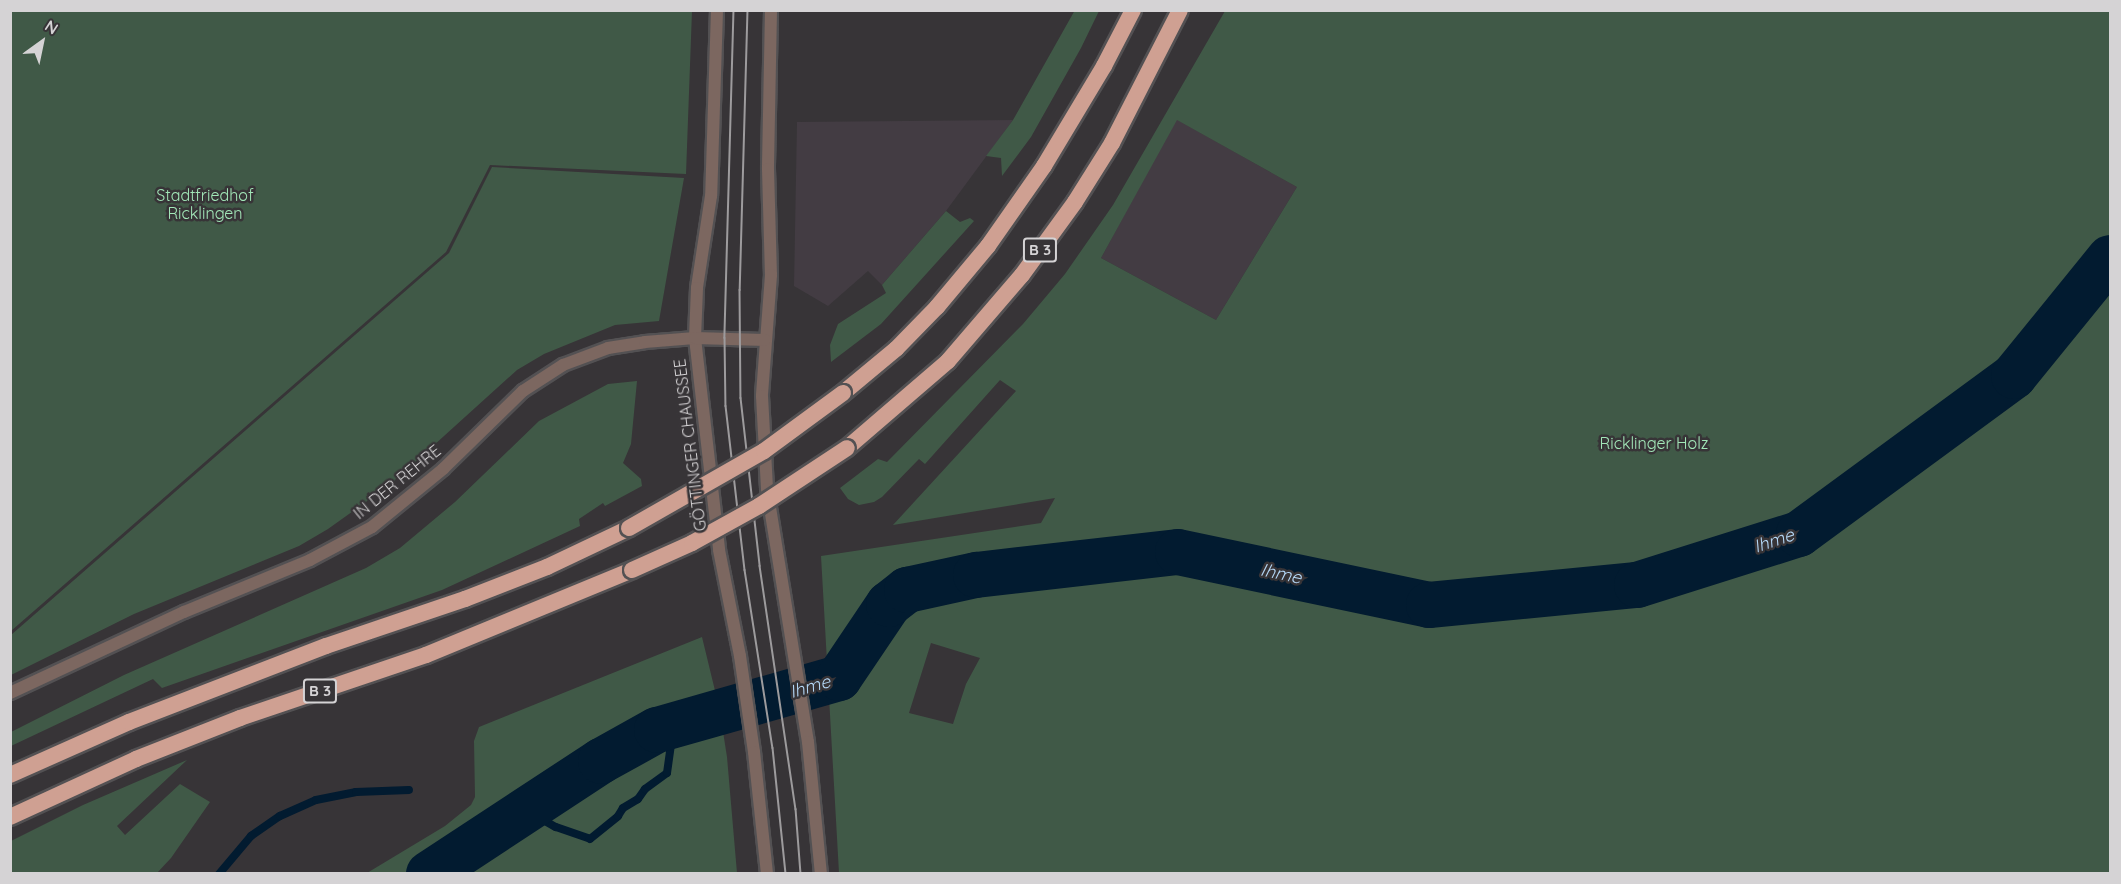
<!DOCTYPE html>
<meta charset="utf-8">
<style>
body{margin:0}
#map{position:relative;width:2121px;height:884px;overflow:hidden;background:#373437;font-family:Quicksand,sans-serif}
div>[style]{position:absolute}
.built>*{inset:0;background:#433c43}
.green>*{inset:0;background:#405947}
.stream>*{height:8px;margin:-4px;padding:0 4px;transform-origin:4px;border-radius:4px;background:#021b30}
.river>*{height:46px;margin:-23px;padding:0 23px;transform-origin:23px;border-radius:23px;background:#021b30}
.roads{filter:drop-shadow(2px 0 #535153) drop-shadow(-2px 0 #535153) drop-shadow(0 2px #535153) drop-shadow(0 -2px #535153)}
.tertiary>*{height:12px;margin:-6px;padding:0 6px;transform-origin:6px;border-radius:6px;background:#7c6760}
.trunk>*{height:16px;margin:-8px;padding:0 8px;transform-origin:8px;border-radius:8px;background:#cfa092}
.tram>*{height:1.5px;margin:-0.75px;padding:0 0.75px;transform-origin:0.75px;border-radius:0.75px;background:#9d9b9d}
.bridges{filter:drop-shadow(2px 0 #535153) drop-shadow(-2px 0 #535153) drop-shadow(0 2px #535153) drop-shadow(0 -2px #535153)}
.trunk-bridge>*{height:16px;margin:-8px;padding:0 8px;transform-origin:8px;border-radius:8px;background:#cfa092}
span{translate:-50% -50%;white-space:nowrap;text-align:center;line-height:1.15;-webkit-text-stroke:5px #373437;paint-order:stroke}
.shield-label span{padding:2px 4px;background:#373437;border:2px solid;border-radius:4px;-webkit-text-stroke-width:0}
.shield-label{font-size:15px;color:#d5d3d5;font-weight:700}
.park-label{font-size:16px;color:#a2e7b8}
.street-label{font-size:16px;color:#d5d3d5}
.water-label{font-size:18px;color:#b4d7f6;font-style:italic}
.frame{position:absolute;inset:0;border:12px solid #d5d3d5;pointer-events:none}
.north{position:absolute;left:12px;top:12px;width:60px;height:60px;-webkit-text-stroke:4px #373437;paint-order:stroke;rotate:33deg;font-size:16px;font-weight:700;line-height:24px;text-align:center;color:#d5d3d5}
.north::after{content:'';display:block;margin:auto;width:21px;height:27px;background:#d5d3d5;clip-path:polygon(50% 0,100% 100%,50% 72%,0 100%)}
</style>
<div id="map">
<div class="built">
<div style="clip-path:polygon(1176px 119px,1297px 187px,1216px 320px,1101px 258px)"></div>
<div style="clip-path:polygon(1013px 120px,946px 211px,882px 285px,868px 271px,828px 306px,794px 286px,797px 122px)"></div>
</div>
<div class="green">
<div style="clip-path:polygon(11px 10px,692px 11px,686px 174px,490px 165px,446px 252px,11px 631px)"></div>
<div style="clip-path:polygon(1075px 10px,1099px 11px,1081px 48px,1031px 137px,1002px 176px,1001px 158px,986px 156px,1013px 120px)"></div>
<div style="clip-path:polygon(evenodd,1225px 11px,2110px 11px,2110px 873px,839px 873px,821px 556px,1041px 523px,1055px 498px,893px 525px,1016px 391px,1000px 380px,925px 464px,919px 459px,882px 497px,874px 502px,859px 505px,848px 499px,840px 488px,878px 459px,887px 462px,1023px 324px,1065px 274px,1113px 205px,1225px 11px,1177px 120px,1297px 187px,1216px 320px,1101px 258px,1177px 120px,1225px 11px,931px 643px,980px 658px,966px 684px,953px 724px,909px 713px,931px 643px)"></div>
<div style="clip-path:polygon(492px 167px,684px 178px,659px 321px,615px 325px,544px 354px,517px 370px,391px 484px,328px 529px,299px 546px,134px 614px,11px 675px,11px 635px,449px 253px)"></div>
<div style="clip-path:polygon(946px 211px,960px 222px,970px 218px,974px 221px,881px 324px,831px 362px,830px 345px,838px 324px,886px 293px,882px 285px)"></div>
<div style="clip-path:polygon(637px 381px,631px 444px,623px 463px,641px 479px,642px 486px,605px 506px,603px 503px,579px 519px,580px 526px,442px 590px,162px 688px,153px 679px,11px 746px,11px 732px,124px 675px,366px 568px,400px 548px,455px 502px,539px 421px,608px 384px)"></div>
<div style="clip-path:polygon(702px 637px,718px 703px,655px 724px,599px 756px,420px 873px,367px 873px,445px 826px,471px 805px,475px 797px,474px 741px,479px 727px)"></div>
<div style="clip-path:polygon(721px 719px,727px 757px,737px 873px,447px 873px,606px 766px,660px 737px)"></div>
<div style="clip-path:polygon(187px 760px,117px 826px,125px 835px,180px 784px,210px 802px,171px 858px,157px 873px,11px 873px,11px 841px,83px 805px)"></div>
</div>
<div class="stream">
<div style="left:526px;top:810px;width:34px;rotate:30deg"></div>
<div style="left:556px;top:827px;width:36px;rotate:19deg"></div>
<div style="left:590px;top:839px;width:36px;rotate:-39deg"></div>
<div style="left:618px;top:816px;width:9px;rotate:-58deg"></div>
<div style="left:623px;top:808px;width:17px;rotate:-31deg"></div>
<div style="left:638px;top:799px;width:12px;rotate:-55deg"></div>
<div style="left:645px;top:789px;width:27px;rotate:-36deg"></div>
<div style="left:667px;top:773px;width:30px;rotate:-82deg"></div>
<div style="left:671px;top:743px;width:17px;rotate:-93deg"></div>
<div style="left:219px;top:874px;width:50px;rotate:-49.9deg"></div>
<div style="left:251px;top:836px;width:35px;rotate:-35deg"></div>
<div style="left:280px;top:816px;width:39px;rotate:-24deg"></div>
<div style="left:316px;top:800px;width:41px;rotate:-11.3deg"></div>
<div style="left:356px;top:792px;width:53px;rotate:-2.2deg"></div>
</div>
<div class="river">
<div style="left:429px;top:874px;width:206px;rotate:-33.3deg"></div>
<div style="left:601px;top:761px;width:64px;rotate:-29deg"></div>
<div style="left:657px;top:730px;width:189px;rotate:-15.9deg"></div>
<div style="left:839px;top:678px;width:89px;rotate:-56deg"></div>
<div style="left:889px;top:604px;width:23px;rotate:-38deg"></div>
<div style="left:907px;top:590px;width:71px;rotate:-12.3deg"></div>
<div style="left:976px;top:575px;width:203px;rotate:-6.5deg"></div>
<div style="left:1178px;top:552px;width:257px;rotate:11.9deg"></div>
<div style="left:1429px;top:605px;width:209px;rotate:-5.5deg"></div>
<div style="left:1637px;top:585px;width:170px;rotate:-17.5deg"></div>
<div style="left:1799px;top:534px;width:267px;rotate:-36.3deg"></div>
<div style="left:2014px;top:376px;width:152px;rotate:-50.9deg"></div>
</div>
<div class="roads">
<div class="tertiary">
<div style="left:717px;top:10px;width:186px;rotate:91.8deg"></div>
<div style="left:711px;top:196px;width:93px;rotate:98.7deg"></div>
<div style="left:697px;top:288px;width:50px;rotate:92.3deg"></div>
<div style="left:695px;top:338px;width:213px;rotate:83.5deg"></div>
<div style="left:719px;top:550px;width:108px;rotate:78.8deg"></div>
<div style="left:740px;top:656px;width:97px;rotate:81.7deg"></div>
<div style="left:754px;top:752px;width:123px;rotate:83.9deg"></div>
<div style="left:771px;top:10px;width:159px;rotate:91.1deg"></div>
<div style="left:768px;top:169px;width:106px;rotate:88.4deg"></div>
<div style="left:771px;top:275px;width:121px;rotate:94.3deg"></div>
<div style="left:762px;top:396px;width:93px;rotate:86.9deg"></div>
<div style="left:767px;top:489px;width:256px;rotate:80.8deg"></div>
<div style="left:808px;top:742px;width:133px;rotate:84.4deg"></div>
<div style="left:10px;top:693px;width:192px;rotate:-25deg"></div>
<div style="left:184px;top:612px;width:136px;rotate:-22.4deg"></div>
<div style="left:310px;top:560px;width:70px;rotate:-28deg"></div>
<div style="left:372px;top:527px;width:92px;rotate:-39.2deg"></div>
<div style="left:443px;top:469px;width:112px;rotate:-44.3deg"></div>
<div style="left:523px;top:391px;width:48px;rotate:-33deg"></div>
<div style="left:563px;top:365px;width:48px;rotate:-20.7deg"></div>
<div style="left:608px;top:348px;width:37px;rotate:-9deg"></div>
<div style="left:645px;top:342px;width:50px;rotate:-4.6deg"></div>
<div style="left:695px;top:338px;width:70px;rotate:1.6deg"></div>
</div>
<div class="trunk">
<div style="left:843px;top:393px;width:69px;rotate:-39.7deg"></div>
<div style="left:896px;top:349px;width:59px;rotate:-45.7deg"></div>
<div style="left:937px;top:307px;width:80px;rotate:-50.1deg"></div>
<div style="left:988px;top:246px;width:98px;rotate:-55deg"></div>
<div style="left:1044px;top:166px;width:117px;rotate:-59deg"></div>
<div style="left:1104px;top:66px;width:63px;rotate:-62.6deg"></div>
<div style="left:847px;top:448px;width:133px;rotate:-40.7deg"></div>
<div style="left:948px;top:361px;width:113px;rotate:-49.3deg"></div>
<div style="left:1022px;top:275px;width:90px;rotate:-54deg"></div>
<div style="left:1075px;top:202px;width:70px;rotate:-57.9deg"></div>
<div style="left:1112px;top:143px;width:149px;rotate:-62.9deg"></div>
<div style="left:10px;top:775px;width:130px;rotate:-24deg"></div>
<div style="left:129px;top:722px;width:211px;rotate:-21.1deg"></div>
<div style="left:326px;top:646px;width:147px;rotate:-18.7deg"></div>
<div style="left:465px;top:599px;width:88px;rotate:-21.3deg"></div>
<div style="left:547px;top:567px;width:91px;rotate:-25.4deg"></div>
<div style="left:10px;top:817px;width:139px;rotate:-24.7deg"></div>
<div style="left:136px;top:759px;width:112px;rotate:-21.5deg"></div>
<div style="left:240px;top:718px;width:196px;rotate:-18.7deg"></div>
<div style="left:426px;top:655px;width:223px;rotate:-22.4deg"></div>
</div>
</div>
<div class="tram">
<div style="left:734px;top:10px;width:328px;rotate:91.6deg"></div>
<div style="left:725px;top:338px;width:68px;rotate:89.2deg"></div>
<div style="left:726px;top:406px;width:165px;rotate:83.4deg"></div>
<div style="left:745px;top:570px;width:180px;rotate:81.1deg"></div>
<div style="left:773px;top:748px;width:127px;rotate:84.1deg"></div>
<div style="left:748px;top:10px;width:280px;rotate:91.6deg"></div>
<div style="left:740px;top:290px;width:108px;rotate:89.5deg"></div>
<div style="left:741px;top:398px;width:169px;rotate:83.5deg"></div>
<div style="left:760px;top:566px;width:246px;rotate:81.6deg"></div>
<div style="left:796px;top:809px;width:65px;rotate:85.6deg"></div>
</div>
<div class="bridges">
<div class="trunk-bridge">
<div style="left:629px;top:528px;width:155px;rotate:-29.7deg"></div>
<div style="left:764px;top:451px;width:98px;rotate:-36.3deg"></div>
<div style="left:632px;top:570px;width:66px;rotate:-24.2deg"></div>
<div style="left:692px;top:543px;width:77px;rotate:-28.9deg"></div>
<div style="left:759px;top:506px;width:105px;rotate:-33.4deg"></div>
</div>
</div>
<div class="shield-label">
<span style="left:1040px;top:250px">B 3</span>
<span style="left:320px;top:691px">B 3</span>
</div>
<div class="park-label">
<span style="left:205px;top:204px">Stadtfriedhof<br>Ricklingen</span>
<span style="left:1654px;top:443px">Ricklinger Holz</span>
</div>
<div class="street-label">
<span style="left:690px;top:445px;rotate:-97deg">GÖTTINGER CHAUSSEE</span>
<span style="left:397px;top:482px;rotate:-39deg">IN DER REHRE</span>
</div>
<div class="water-label">
<span style="left:1774px;top:541px;rotate:-19deg">Ihme</span>
<span style="left:1281px;top:574px;rotate:12deg">Ihme</span>
<span style="left:810px;top:687px;rotate:-16deg">Ihme</span>
</div>
<div class="frame"></div>
<div class="north">N</div>
</div>
